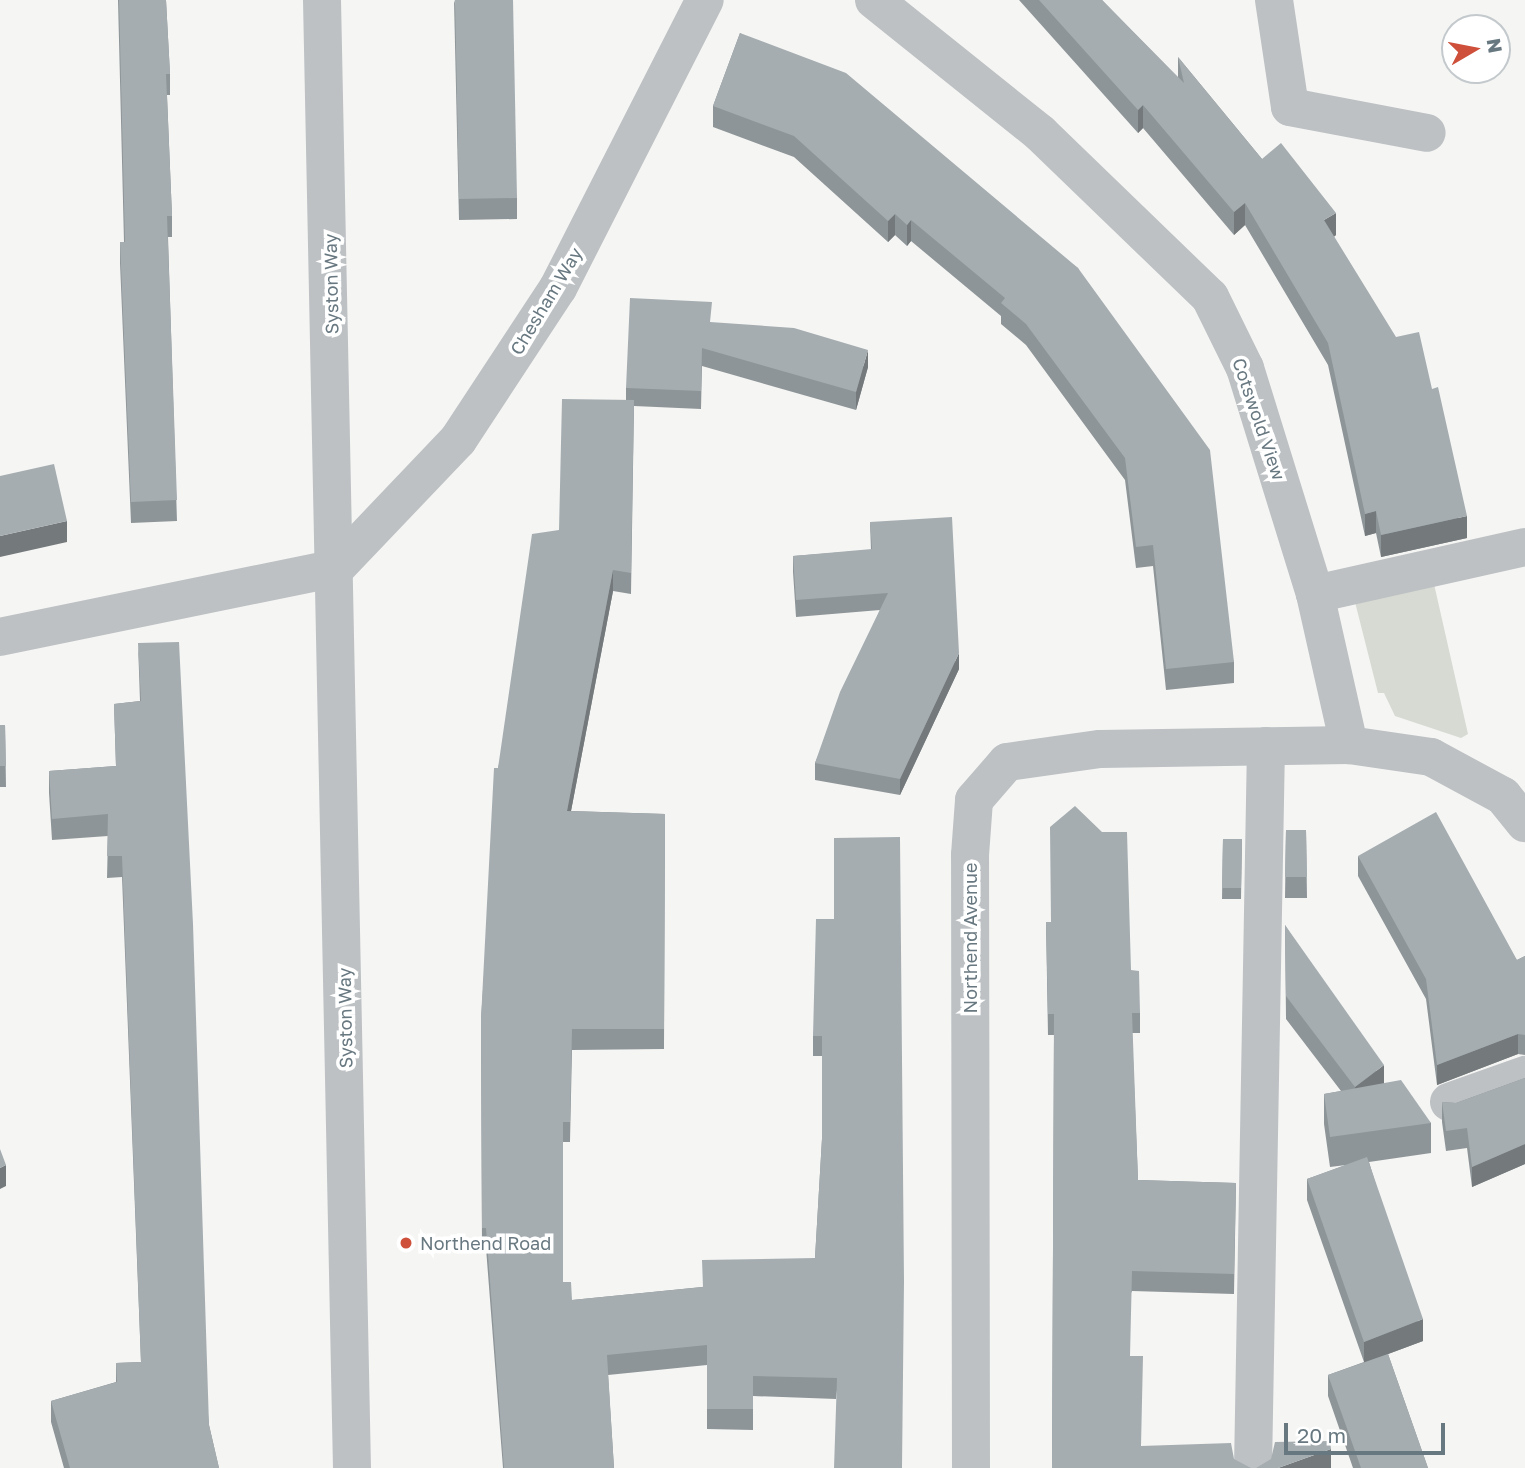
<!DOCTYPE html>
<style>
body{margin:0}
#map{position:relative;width:1525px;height:1468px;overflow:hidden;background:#f5f5f3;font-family:"Golos Text",sans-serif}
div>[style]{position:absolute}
.green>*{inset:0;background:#d6dad2}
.minor>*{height:38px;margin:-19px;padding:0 19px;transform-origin:19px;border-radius:19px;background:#bdc1c4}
.wall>*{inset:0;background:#8e9598}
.shaded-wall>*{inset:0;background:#74797c}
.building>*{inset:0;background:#a5adb1}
.dots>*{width:19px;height:19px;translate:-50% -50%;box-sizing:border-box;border:4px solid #fff;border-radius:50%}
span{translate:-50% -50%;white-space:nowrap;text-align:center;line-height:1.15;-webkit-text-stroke:7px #fff;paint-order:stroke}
.street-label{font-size:18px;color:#687880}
.poi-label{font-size:18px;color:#687880}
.left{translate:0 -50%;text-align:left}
.north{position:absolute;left:1441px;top:14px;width:70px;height:70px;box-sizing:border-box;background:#fff;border:2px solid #c3c9cc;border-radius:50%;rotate:80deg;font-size:19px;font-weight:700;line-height:28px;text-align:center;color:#687880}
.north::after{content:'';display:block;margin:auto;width:24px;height:32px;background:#ce4f3a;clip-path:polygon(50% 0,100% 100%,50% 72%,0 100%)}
.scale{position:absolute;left:1284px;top:1423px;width:161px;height:32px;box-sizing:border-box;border:4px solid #687880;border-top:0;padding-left:9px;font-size:21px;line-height:24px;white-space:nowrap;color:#687880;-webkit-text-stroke:5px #fff;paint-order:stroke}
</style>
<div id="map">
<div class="green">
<div style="clip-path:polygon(1434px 584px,1468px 734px,1461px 738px,1395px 716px,1384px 693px,1378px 693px,1355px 602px)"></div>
</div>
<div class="minor">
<div style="left:322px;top:0;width:1468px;rotate:88.83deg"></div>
<div style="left:874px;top:0;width:213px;rotate:38.7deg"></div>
<div style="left:1040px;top:133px;width:236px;rotate:44deg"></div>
<div style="left:1210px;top:297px;width:79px;rotate:63.8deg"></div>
<div style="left:1245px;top:368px;width:237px;rotate:72.8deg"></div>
<div style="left:1315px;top:594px;width:155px;rotate:77.3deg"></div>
<div style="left:1274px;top:0;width:108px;rotate:81.5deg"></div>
<div style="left:1290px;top:107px;width:139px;rotate:10.7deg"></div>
<div style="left:1315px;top:594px;width:215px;rotate:-12.6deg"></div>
<div style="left:0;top:637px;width:343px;rotate:-11.6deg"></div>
<div style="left:336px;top:568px;width:177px;rotate:-46.4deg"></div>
<div style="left:458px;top:440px;width:182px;rotate:-56.7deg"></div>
<div style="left:558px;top:288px;width:323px;rotate:-63deg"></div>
<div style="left:1449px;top:1102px;width:81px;rotate:-19.6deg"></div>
<div style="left:971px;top:1468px;width:613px;rotate:-90.09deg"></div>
<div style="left:970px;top:855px;width:55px;rotate:-85.8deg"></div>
<div style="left:974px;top:800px;width:50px;rotate:-49deg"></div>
<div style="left:1007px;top:762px;width:94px;rotate:-8deg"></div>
<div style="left:1100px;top:749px;width:249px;rotate:-0.9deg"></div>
<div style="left:1349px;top:745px;width:83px;rotate:8.3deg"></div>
<div style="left:1431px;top:757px;width:82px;rotate:28.4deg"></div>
<div style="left:1503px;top:796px;width:35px;rotate:51deg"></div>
<div style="left:1253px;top:1468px;width:722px;rotate:-88.97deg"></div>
</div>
<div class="wall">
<div style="clip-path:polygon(118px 0,166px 0,170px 74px,170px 95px,167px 95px,172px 216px,172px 237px,168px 237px,177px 521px,131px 523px,120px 263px,120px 242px,124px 242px)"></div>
<div style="clip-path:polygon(454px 0,517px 198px,517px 219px,459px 220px)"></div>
<div style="clip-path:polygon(1019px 0,1102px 0,1178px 78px,1178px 57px,1262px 159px,1336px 235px,1334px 237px,1467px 538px,1381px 557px,1376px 533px,1365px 536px,1328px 365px,1245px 225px,1234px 235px,1143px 128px,1138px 133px)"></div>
<div style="clip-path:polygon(740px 33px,1078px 268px,1234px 662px,1234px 683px,1166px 690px,1153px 566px,1136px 568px,1125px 480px,1026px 345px,1001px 324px,1001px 316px,911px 241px,907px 246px,895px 235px,888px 242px,794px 157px,713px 127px,713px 106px)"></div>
<div style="clip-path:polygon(712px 323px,868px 367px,856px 410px,702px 366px,701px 409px,634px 406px,631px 594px,613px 591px,571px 811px,665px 814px,664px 1049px,572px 1050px,570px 1142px,563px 1142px,563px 1282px,572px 1300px,702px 1287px,815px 1258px,822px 1139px,822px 1056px,813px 1056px,813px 1036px,834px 919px,900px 837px,836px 1399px,753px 1396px,753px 1430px,707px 1429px,707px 1365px,608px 1375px,614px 1468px,503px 1468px,486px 1248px,482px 1248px,481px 1019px,498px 768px,559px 530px,626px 400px,626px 388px)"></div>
<div style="clip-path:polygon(870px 522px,959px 669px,900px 795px,815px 780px,815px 763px,880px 610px,796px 617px,793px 572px,793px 556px,871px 550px)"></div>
<div style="clip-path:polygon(138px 643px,209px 1425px,219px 1468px,64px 1468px,51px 1422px,51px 1401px,116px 1382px,116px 1363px,141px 1362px,122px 877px,107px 878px,108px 836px,52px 840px,49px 793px,49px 771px,116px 766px,114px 704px,140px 701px)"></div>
<div style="clip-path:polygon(0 725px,5px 725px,6px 787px,0 787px)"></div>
<div style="clip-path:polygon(1286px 830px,1306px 830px,1307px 898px,1285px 898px)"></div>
<div style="clip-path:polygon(1223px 839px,1242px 839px,1241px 899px,1222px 899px)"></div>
<div style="clip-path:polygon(1358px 856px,1517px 960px,1525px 956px,1525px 1055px,1518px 1054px,1437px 1085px,1426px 999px,1358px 876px)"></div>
<div style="clip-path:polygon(1046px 922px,1131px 970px,1140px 1013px,1140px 1033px,1132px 1033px,1138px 1180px,1236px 1183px,1234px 1294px,1132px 1291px,1052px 1468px,1054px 1035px,1048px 1035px)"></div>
<div style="clip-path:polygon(1285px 925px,1384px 1083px,1431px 1123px,1431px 1153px,1369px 1162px,1423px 1341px,1388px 1354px,1428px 1468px,1353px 1468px,1328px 1396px,1328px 1375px,1364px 1362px,1307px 1200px,1307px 1179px,1346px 1165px,1330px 1167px,1324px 1124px,1324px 1094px,1341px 1091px,1286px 1019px)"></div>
<div style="clip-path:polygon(1525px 1078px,1525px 1164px,1472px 1187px,1467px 1148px,1446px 1151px,1442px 1122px,1442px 1102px,1456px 1103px)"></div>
</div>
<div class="shaded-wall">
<div style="clip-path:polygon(1143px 105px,1143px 128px,1138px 133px,1138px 110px)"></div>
<div style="clip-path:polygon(1245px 203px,1245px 225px,1234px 235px,1234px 212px)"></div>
<div style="clip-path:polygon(1336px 213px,1336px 235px,1324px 242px,1324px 220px)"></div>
<div style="clip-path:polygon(895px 214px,895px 235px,888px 242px,888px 221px)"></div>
<div style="clip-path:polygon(911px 220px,911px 241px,907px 246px,907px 225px)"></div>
<div style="clip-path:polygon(868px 350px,868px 367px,856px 410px,856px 392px)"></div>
<div style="clip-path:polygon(1376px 511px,1376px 533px,1365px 536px,1365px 514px)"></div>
<div style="clip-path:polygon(1467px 516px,1467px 538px,1381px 557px,1381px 535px)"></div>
<div style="clip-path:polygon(67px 521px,67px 542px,0 557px,0 536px)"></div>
<div style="clip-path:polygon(613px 570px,613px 591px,567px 832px,567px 811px)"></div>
<div style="clip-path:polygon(959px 653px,959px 669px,900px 795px,900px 779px)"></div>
<div style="clip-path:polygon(1518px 1034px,1518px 1054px,1437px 1085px,1437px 1065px)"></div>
<div style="clip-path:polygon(1384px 1065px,1384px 1088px,1355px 1110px,1355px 1087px)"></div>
<div style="clip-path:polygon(1525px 1144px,1525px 1164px,1472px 1187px,1472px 1167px)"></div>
<div style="clip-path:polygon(6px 1165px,6px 1186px,0 1189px,0 1168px)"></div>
<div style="clip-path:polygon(1423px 1319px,1423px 1341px,1364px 1363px,1364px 1342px)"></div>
<div style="clip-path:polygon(1331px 1449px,1331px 1468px,1278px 1468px)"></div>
</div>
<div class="building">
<div style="clip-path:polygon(119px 0,166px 0,170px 74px,166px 74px,172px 216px,167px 216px,177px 500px,131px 502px,120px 242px,125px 242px)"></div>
<div style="clip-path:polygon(455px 0,513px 0,517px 198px,459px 199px)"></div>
<div style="clip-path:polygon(1039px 0,1102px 0,1184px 83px,1178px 57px,1262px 159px,1281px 143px,1336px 213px,1324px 220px,1396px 337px,1419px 332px,1432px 389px,1438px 387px,1467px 516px,1381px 535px,1376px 511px,1365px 514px,1328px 343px,1245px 203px,1234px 212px,1143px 105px,1138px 110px)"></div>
<div style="clip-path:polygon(740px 33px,846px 73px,1078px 268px,1210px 450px,1234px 662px,1166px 669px,1153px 545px,1136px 547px,1125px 458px,1026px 324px,1001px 303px,1005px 298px,911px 220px,907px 225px,895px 214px,888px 221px,794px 136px,713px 106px)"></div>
<div style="clip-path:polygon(630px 298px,712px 302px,710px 322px,794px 328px,868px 350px,856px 392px,702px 348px,701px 391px,626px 388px)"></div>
<div style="clip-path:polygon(562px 399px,634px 400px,631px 573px,613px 570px,567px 811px,665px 814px,664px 1029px,572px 1029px,570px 1122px,563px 1122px,563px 1282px,571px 1282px,572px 1300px,703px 1287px,702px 1260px,815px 1258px,822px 1138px,822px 1036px,813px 1036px,816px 919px,834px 919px,834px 838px,900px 837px,904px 1281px,902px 1468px,834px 1468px,837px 1378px,753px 1376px,753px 1409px,707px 1409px,707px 1345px,607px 1355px,614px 1468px,504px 1468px,486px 1228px,482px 1228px,481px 1019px,494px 768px,498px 768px,532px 534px,559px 530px)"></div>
<div style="clip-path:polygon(54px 464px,67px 521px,0 536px,0 476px)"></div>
<div style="clip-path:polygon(952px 517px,959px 653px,900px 779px,815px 763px,840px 692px,888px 593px,796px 600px,793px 556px,872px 549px,870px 522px)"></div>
<div style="clip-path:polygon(179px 642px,193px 924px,209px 1425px,219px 1468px,70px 1468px,51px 1401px,117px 1382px,116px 1363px,141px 1362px,122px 856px,107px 856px,108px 814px,52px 819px,49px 771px,116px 766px,114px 704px,141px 701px,138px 643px)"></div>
<div style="clip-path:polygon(0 725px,5px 725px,6px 766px,0 766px)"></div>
<div style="clip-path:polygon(1075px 806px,1102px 832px,1127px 832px,1131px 970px,1139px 971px,1140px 1013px,1132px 1013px,1138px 1180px,1236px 1183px,1234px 1274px,1132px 1271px,1130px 1356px,1143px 1356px,1141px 1446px,1231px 1443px,1234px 1459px,1251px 1468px,1052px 1468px,1054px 1014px,1048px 1014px,1046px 922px,1051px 922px,1050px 827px)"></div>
<div style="clip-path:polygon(1436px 812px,1517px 960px,1525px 956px,1525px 1035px,1518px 1034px,1437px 1065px,1426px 979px,1358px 856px)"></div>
<div style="clip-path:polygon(1286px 830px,1306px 830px,1307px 877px,1285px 877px)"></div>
<div style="clip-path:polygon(1223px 839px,1242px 839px,1241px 888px,1222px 888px)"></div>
<div style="clip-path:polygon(1285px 925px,1384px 1065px,1355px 1087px,1286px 996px)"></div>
<div style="clip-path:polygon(1525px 1078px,1525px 1144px,1472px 1167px,1467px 1128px,1446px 1131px,1442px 1102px,1456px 1103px)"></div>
<div style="clip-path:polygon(1401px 1080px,1431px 1123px,1330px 1137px,1324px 1094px)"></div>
<div style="clip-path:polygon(0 1149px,6px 1165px,0 1168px)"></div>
<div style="clip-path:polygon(1367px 1157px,1423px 1319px,1364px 1342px,1307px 1179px)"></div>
<div style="clip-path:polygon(1388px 1354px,1428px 1468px,1361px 1468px,1328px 1375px)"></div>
<div style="clip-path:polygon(1330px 1441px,1331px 1449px,1278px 1468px,1256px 1468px,1271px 1459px,1275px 1442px)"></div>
</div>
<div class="dots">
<div style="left:406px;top:1243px;background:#ce4f3a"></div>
</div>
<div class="street-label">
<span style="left:331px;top:284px;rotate:-91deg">Syston Way</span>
<span style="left:546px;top:301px;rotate:-59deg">Chesham Way</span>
<span style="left:1259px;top:419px;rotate:71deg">Cotswold View</span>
<span style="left:970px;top:938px;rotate:-90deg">Northend Avenue</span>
<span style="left:345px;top:1018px;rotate:-91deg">Syston Way</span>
</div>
<div class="poi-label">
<span class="left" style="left:420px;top:1243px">Northend Road</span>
</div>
<div class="north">N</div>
<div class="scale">20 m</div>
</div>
